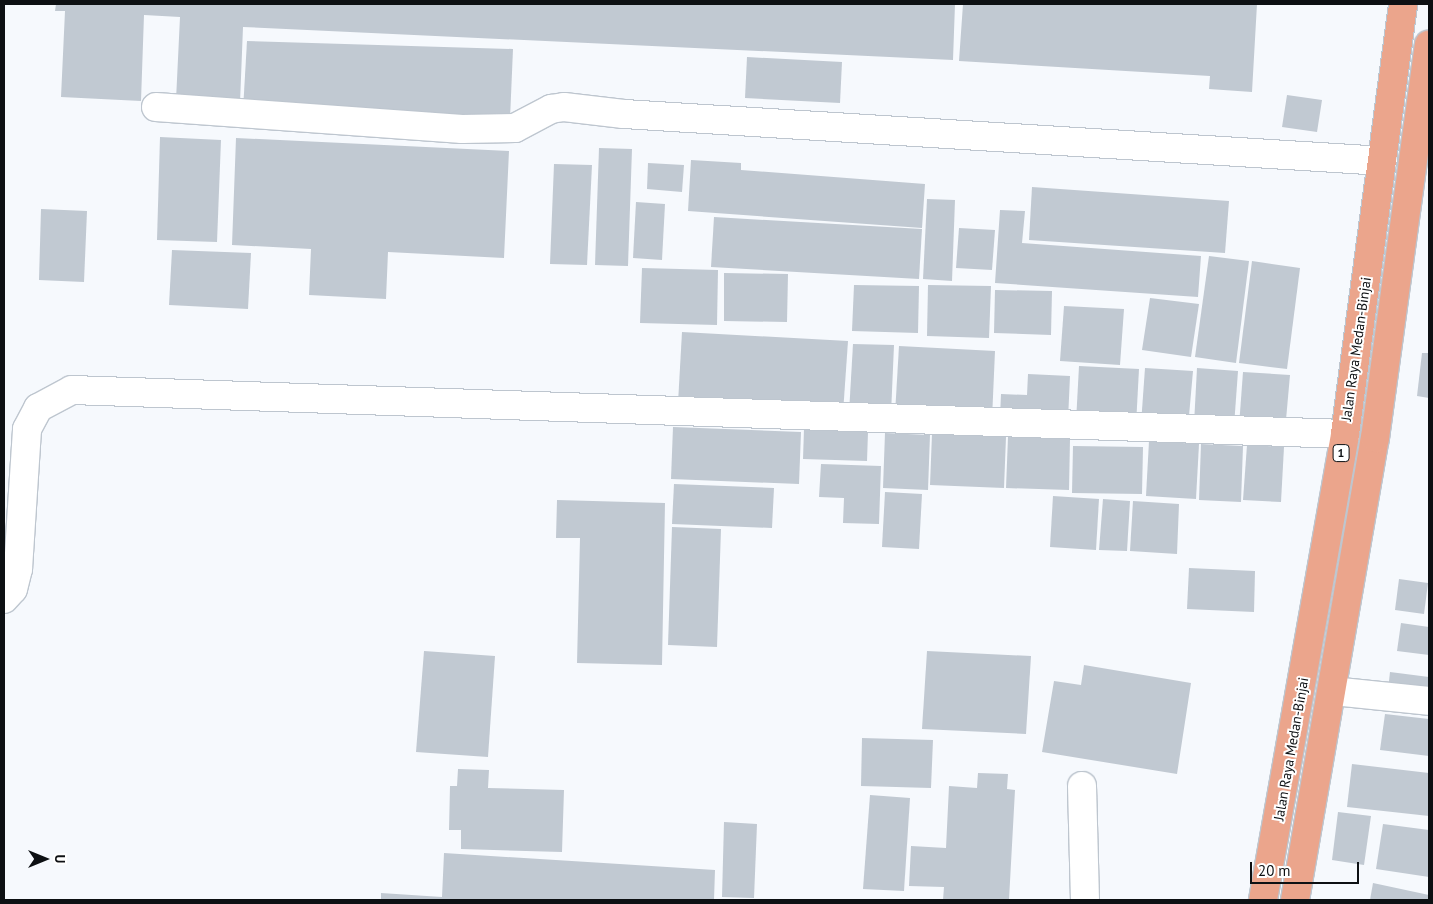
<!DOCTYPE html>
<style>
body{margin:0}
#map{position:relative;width:1433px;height:904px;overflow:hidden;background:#f6f9fd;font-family:"PT Sans",sans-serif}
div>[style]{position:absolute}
.building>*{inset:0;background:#c1c9d2}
.roads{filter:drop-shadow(1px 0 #bec6cf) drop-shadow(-1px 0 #bec6cf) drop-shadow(0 1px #bec6cf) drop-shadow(0 -1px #bec6cf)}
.minor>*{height:28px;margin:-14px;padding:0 14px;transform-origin:14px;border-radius:14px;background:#fff}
.highway>*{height:28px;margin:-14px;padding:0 14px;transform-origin:14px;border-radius:14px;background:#eba58c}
span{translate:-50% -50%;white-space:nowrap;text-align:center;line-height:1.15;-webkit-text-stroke:4px #fff;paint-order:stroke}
.shield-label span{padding:1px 4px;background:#fff;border:1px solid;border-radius:4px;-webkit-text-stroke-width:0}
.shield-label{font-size:12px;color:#0d1013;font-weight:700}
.street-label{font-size:14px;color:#0d1013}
.frame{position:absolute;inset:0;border:5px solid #0d1013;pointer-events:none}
.north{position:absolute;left:20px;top:834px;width:50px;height:50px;-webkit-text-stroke:4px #fff;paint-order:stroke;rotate:90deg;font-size:14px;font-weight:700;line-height:20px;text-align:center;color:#0d1013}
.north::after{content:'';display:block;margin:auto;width:18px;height:22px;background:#0d1013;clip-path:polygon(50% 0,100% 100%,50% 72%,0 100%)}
.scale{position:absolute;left:1250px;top:862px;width:109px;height:22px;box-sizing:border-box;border:2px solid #0d1013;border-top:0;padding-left:6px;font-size:15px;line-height:18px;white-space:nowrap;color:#0d1013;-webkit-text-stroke:4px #fff;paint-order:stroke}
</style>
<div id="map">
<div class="building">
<div style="clip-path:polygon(56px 4px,955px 4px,953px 60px,243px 27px,240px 103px,176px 100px,180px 17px,144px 15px,141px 101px,61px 97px,65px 11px,55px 11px)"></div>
<div style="clip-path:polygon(963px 4px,1257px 4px,1252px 92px,1209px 89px,1210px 76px,959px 61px)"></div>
<div style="clip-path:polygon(247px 41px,513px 49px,510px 119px,243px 110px)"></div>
<div style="clip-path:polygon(747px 57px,842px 62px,840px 103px,745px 98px)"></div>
<div style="clip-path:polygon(1287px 95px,1322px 100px,1317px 132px,1282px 127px)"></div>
<div style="clip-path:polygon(160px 137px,221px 140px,217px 242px,157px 240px)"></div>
<div style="clip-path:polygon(236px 138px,509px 151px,504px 258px,388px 252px,386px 299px,309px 295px,311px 249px,232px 245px)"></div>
<div style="clip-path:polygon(599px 148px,632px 149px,628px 266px,595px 265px)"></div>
<div style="clip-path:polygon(691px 160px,741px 163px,741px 170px,925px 184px,922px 228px,688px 211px)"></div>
<div style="clip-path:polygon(648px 163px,684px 165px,682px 192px,647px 189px)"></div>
<div style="clip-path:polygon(554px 164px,592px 165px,587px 265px,550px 264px)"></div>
<div style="clip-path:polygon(1032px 187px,1229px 201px,1225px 253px,1029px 240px)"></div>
<div style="clip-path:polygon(927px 199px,955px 200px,952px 281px,923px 279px)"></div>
<div style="clip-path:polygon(636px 202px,665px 204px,662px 260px,633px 258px)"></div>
<div style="clip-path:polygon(41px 209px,87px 211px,84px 282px,39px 280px)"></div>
<div style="clip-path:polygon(1000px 210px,1025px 211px,1022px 243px,1201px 256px,1198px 297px,995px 283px)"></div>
<div style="clip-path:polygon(714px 217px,922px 229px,919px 279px,711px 267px)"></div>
<div style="clip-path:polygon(959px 228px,995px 230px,992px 270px,956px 268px)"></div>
<div style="clip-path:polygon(172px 250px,251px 253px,248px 309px,169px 305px)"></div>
<div style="clip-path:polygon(1209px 256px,1249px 261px,1236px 363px,1195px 357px)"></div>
<div style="clip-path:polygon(1252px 261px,1300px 268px,1287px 369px,1239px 363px)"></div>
<div style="clip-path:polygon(642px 268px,718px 270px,717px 325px,640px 323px)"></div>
<div style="clip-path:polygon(724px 273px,788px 274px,787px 322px,724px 321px)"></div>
<div style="clip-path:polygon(854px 285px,919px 286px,918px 333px,852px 331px)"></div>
<div style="clip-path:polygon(928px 285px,991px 286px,989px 338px,927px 336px)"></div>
<div style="clip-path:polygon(995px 290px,1052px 291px,1051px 335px,994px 333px)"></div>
<div style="clip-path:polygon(1150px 298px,1199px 304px,1191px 357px,1142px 350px)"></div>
<div style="clip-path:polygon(1064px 306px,1124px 309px,1120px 365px,1060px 361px)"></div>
<div style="clip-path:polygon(682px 332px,848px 341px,843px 413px,678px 403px)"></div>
<div style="clip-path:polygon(853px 344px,894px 345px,891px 414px,849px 413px)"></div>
<div style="clip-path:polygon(899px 346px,995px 351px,992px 419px,895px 414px)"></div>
<div style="clip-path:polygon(1422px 353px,1429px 353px,1429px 398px,1417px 396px)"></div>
<div style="clip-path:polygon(1079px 366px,1139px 369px,1136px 425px,1076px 422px)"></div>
<div style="clip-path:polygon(1145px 368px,1193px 371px,1188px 427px,1141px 424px)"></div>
<div style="clip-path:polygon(1197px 368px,1238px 371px,1234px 426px,1194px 424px)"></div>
<div style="clip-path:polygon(1243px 372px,1290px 375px,1285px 431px,1239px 426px)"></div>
<div style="clip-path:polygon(1028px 374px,1070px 376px,1068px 420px,1000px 417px,1001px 394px,1027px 395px)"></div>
<div style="clip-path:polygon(673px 427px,801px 432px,799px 484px,671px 479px)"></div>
<div style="clip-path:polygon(804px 429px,868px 432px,867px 461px,803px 459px)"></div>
<div style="clip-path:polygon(885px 433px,930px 435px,928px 490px,883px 488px)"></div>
<div style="clip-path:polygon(932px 434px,1006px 437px,1004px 488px,930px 485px)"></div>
<div style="clip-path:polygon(1008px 437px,1070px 439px,1069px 490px,1006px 488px)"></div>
<div style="clip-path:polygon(1149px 441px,1199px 444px,1196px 499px,1146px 496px)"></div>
<div style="clip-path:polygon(1201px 444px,1243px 446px,1241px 502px,1199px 500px)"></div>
<div style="clip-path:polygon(1247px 445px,1284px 447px,1281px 502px,1243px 500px)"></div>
<div style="clip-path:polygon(1073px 446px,1143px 447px,1142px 494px,1072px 493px)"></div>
<div style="clip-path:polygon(821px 464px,881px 466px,879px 524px,843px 523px,844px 498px,819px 497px)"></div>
<div style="clip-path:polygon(674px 484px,774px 488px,772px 528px,672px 524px)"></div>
<div style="clip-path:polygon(885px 492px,922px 494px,919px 549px,882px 547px)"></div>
<div style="clip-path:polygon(1053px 496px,1099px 499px,1096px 550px,1050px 547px)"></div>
<div style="clip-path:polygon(1103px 499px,1130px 501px,1127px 551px,1099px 550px)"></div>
<div style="clip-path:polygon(557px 500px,665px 503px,662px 665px,577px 663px,580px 538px,556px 538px)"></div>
<div style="clip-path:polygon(1133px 501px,1179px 504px,1177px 554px,1130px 551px)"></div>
<div style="clip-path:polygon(672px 527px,721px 529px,717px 647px,668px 645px)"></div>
<div style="clip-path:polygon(1189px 568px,1255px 571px,1254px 612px,1187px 609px)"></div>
<div style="clip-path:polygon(1399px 579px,1428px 583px,1424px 614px,1395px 610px)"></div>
<div style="clip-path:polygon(1401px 623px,1429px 627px,1429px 655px,1397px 651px)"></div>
<div style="clip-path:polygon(424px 651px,495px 656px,488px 757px,416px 752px)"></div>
<div style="clip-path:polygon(927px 651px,1031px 656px,1026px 734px,922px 729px)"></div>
<div style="clip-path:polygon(1084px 665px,1191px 683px,1177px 774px,1042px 752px,1054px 681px,1081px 685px)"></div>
<div style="clip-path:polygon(1390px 672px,1429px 677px,1429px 695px,1388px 690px)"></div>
<div style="clip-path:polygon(1385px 714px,1429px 719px,1429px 756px,1380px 750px)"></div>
<div style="clip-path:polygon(862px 738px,933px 740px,931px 788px,861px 786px)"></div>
<div style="clip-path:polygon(1352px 764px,1429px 773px,1429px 816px,1347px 807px)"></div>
<div style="clip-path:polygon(458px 769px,489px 770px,488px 788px,564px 790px,562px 852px,461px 849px,461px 830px,449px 830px,450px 786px,457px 786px)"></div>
<div style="clip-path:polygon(978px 773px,1008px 774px,1007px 789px,1015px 790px,1009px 900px,943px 900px,944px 887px,909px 886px,911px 846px,946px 848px,949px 786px,977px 788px)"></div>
<div style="clip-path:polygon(870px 795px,910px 798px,904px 891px,863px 889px)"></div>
<div style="clip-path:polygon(1338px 812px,1371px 816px,1364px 865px,1332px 860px)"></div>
<div style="clip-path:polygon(724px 822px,757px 824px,754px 898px,722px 897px)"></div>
<div style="clip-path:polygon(1383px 824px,1429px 830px,1429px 877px,1376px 869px)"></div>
<div style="clip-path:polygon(444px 853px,715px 870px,714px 900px,381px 900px,381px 893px,442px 897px)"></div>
<div style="clip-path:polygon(1373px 883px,1429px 895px,1429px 900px,1370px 900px)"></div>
</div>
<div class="roads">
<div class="minor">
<div style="left:156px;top:107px;width:307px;rotate:4.1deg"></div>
<div style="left:462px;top:129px;width:53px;rotate:-1.1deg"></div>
<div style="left:515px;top:128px;width:41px;rotate:-27.8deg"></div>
<div style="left:551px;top:109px;width:13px;rotate:-9deg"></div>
<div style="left:564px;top:107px;width:60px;rotate:6.7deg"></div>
<div style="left:624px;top:114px;width:760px;rotate:3.54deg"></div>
<div style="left:4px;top:599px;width:13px;rotate:-48deg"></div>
<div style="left:13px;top:589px;width:21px;rotate:-76deg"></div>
<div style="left:18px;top:569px;width:140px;rotate:-86.3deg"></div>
<div style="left:27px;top:429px;width:24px;rotate:-62deg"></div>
<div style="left:38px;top:408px;width:38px;rotate:-28deg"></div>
<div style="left:72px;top:390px;width:1274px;rotate:1.98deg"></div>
<div style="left:1333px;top:691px;width:97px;rotate:5.9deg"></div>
<div style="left:1082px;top:786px;width:114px;rotate:88.5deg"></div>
</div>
<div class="highway">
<div style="left:1263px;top:900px;width:473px;rotate:-80deg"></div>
<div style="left:1345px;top:434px;width:434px;rotate:-82.3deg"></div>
<div style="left:1295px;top:900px;width:469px;rotate:-80.2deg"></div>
<div style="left:1375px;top:438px;width:397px;rotate:-82.2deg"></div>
</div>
</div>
<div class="shield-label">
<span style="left:1341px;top:453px">1</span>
</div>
<div class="street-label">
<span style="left:1356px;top:349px;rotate:-82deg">Jalan Raya Medan-Binjai</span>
<span style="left:1291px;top:749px;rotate:-80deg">Jalan Raya Medan-Binjai</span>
</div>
<div class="frame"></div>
<div class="north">U</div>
<div class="scale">20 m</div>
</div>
